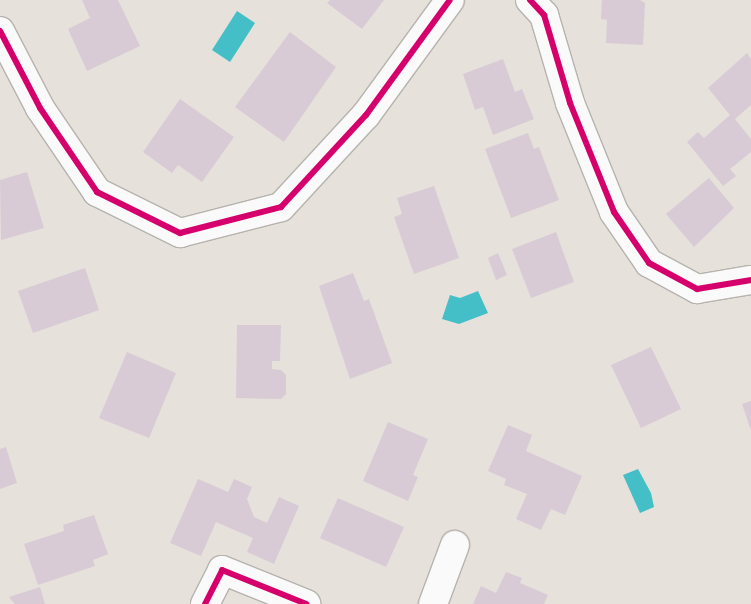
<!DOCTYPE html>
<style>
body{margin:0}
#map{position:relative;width:751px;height:604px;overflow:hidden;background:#e6e1db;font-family:"DejaVu Sans",sans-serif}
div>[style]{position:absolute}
.water>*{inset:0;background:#45bfc7}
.building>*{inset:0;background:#d8cbd6}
.roads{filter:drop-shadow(1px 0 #b6b3ae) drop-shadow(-1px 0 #b6b3ae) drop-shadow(0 1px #b6b3ae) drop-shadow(0 -1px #b6b3ae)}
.street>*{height:28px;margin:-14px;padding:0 14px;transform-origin:14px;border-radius:14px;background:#fbfafa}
.cycleway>*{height:6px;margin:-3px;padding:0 3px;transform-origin:3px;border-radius:3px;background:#d6006c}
span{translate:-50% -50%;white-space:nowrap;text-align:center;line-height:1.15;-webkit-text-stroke:4px #eae2d7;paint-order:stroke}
</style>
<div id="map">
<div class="water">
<div style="clip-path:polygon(237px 11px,255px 23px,230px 62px,212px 50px)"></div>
<div style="clip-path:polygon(478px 291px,488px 313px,459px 324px,442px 319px,450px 295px,460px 298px)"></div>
<div style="clip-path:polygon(638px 469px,651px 493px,654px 507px,640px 513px,623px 475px)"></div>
</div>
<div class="building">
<div style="clip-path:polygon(82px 0,118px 0,140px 46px,87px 71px,68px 29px,90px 18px)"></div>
<div style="clip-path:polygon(330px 0,384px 0,362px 29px,327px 3px)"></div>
<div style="clip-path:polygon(602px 0,640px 0,645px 3px,643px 45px,606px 43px,607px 20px,601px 19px)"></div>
<div style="clip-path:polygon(290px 32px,336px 67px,284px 142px,235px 107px)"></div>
<div style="clip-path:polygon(747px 53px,751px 59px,751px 105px,735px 119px,751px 139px,751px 152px,730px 169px,736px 176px,723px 186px,687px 142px,698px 132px,704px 138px,730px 115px,708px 88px)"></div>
<div style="clip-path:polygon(503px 59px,515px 92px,522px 89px,534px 119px,493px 135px,483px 107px,475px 110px,463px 74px)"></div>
<div style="clip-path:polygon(180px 99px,234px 137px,202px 182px,178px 165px,172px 173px,143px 152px)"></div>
<div style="clip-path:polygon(528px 133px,534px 149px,539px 147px,559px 200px,511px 218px,485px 149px)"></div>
<div style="clip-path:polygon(27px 172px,44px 228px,1px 240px,0 180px)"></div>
<div style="clip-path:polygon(709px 178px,734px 208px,694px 247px,666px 214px)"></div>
<div style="clip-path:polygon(434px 186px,459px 258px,414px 274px,394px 217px,402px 214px,397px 198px)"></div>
<div style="clip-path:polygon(556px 232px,574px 282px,531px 298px,512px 249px)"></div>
<div style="clip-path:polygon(498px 253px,507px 275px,496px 280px,488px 258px)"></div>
<div style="clip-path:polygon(85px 268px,99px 310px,33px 333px,18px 291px)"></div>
<div style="clip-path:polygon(353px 273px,364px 301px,369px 299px,392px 363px,350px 379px,319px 286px)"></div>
<div style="clip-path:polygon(237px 325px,281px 325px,280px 361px,272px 361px,272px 369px,281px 370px,286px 375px,286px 394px,281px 399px,236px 398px)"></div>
<div style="clip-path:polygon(651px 347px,681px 409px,641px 428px,611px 365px)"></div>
<div style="clip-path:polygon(127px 352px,176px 373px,149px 438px,99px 418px)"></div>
<div style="clip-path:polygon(751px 401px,751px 431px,742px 404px)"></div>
<div style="clip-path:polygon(388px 422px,428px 439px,413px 475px,418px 477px,408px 501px,363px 481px)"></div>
<div style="clip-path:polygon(508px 425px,532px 435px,526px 451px,582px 476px,565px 515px,551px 509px,541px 530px,516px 519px,527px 494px,504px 485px,506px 479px,488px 471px)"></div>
<div style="clip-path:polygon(6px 447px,17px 483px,0 489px,0 449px)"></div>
<div style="clip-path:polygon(198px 479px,228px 492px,234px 479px,252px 487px,247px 499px,254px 517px,267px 523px,279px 497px,299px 506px,274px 564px,247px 552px,253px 538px,216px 522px,201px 556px,170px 543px)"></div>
<div style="clip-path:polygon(338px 498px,404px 527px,386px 567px,320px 538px)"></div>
<div style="clip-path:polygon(94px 515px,108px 554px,93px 560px,95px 566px,38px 585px,24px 544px,64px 531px,63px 525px)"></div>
<div style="clip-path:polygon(506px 572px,522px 578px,520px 583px,548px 595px,544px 604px,473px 604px,481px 586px,496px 593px)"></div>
<div style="clip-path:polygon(40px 587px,45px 604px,15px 604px,9px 597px)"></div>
</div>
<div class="roads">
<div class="street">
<div style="left:530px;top:0;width:21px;rotate:47deg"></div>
<div style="left:544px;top:15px;width:92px;rotate:73.5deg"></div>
<div style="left:570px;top:103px;width:118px;rotate:68deg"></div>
<div style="left:614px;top:212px;width:62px;rotate:55.5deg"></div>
<div style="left:649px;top:263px;width:55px;rotate:28.4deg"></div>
<div style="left:697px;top:289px;width:55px;rotate:-9.5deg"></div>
<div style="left:0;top:31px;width:87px;rotate:62.5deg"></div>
<div style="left:40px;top:108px;width:102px;rotate:55.8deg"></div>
<div style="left:97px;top:192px;width:93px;rotate:26.3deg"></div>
<div style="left:180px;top:233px;width:104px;rotate:-14.4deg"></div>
<div style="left:281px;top:207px;width:125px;rotate:-47.3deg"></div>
<div style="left:366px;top:115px;width:142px;rotate:-53.9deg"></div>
<div style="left:205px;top:604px;width:38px;rotate:-63deg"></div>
<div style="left:222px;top:570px;width:91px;rotate:22deg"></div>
<div style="left:433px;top:604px;width:63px;rotate:-69.6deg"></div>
</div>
</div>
<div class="cycleway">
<div style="left:530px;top:0;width:21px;rotate:47deg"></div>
<div style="left:544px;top:15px;width:92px;rotate:73.5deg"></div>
<div style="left:570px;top:103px;width:118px;rotate:68deg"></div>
<div style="left:614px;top:212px;width:62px;rotate:55.5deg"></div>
<div style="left:649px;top:263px;width:55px;rotate:28.4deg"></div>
<div style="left:697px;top:289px;width:55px;rotate:-9.5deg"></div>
<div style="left:0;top:31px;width:87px;rotate:62.5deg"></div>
<div style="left:40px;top:108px;width:102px;rotate:55.8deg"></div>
<div style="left:97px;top:192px;width:93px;rotate:26.3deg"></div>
<div style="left:180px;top:233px;width:104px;rotate:-14.4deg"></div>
<div style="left:281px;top:207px;width:125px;rotate:-47.3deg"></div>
<div style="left:366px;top:115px;width:142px;rotate:-53.9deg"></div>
<div style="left:205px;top:604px;width:38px;rotate:-63deg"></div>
<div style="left:222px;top:570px;width:91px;rotate:22deg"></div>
</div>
</div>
